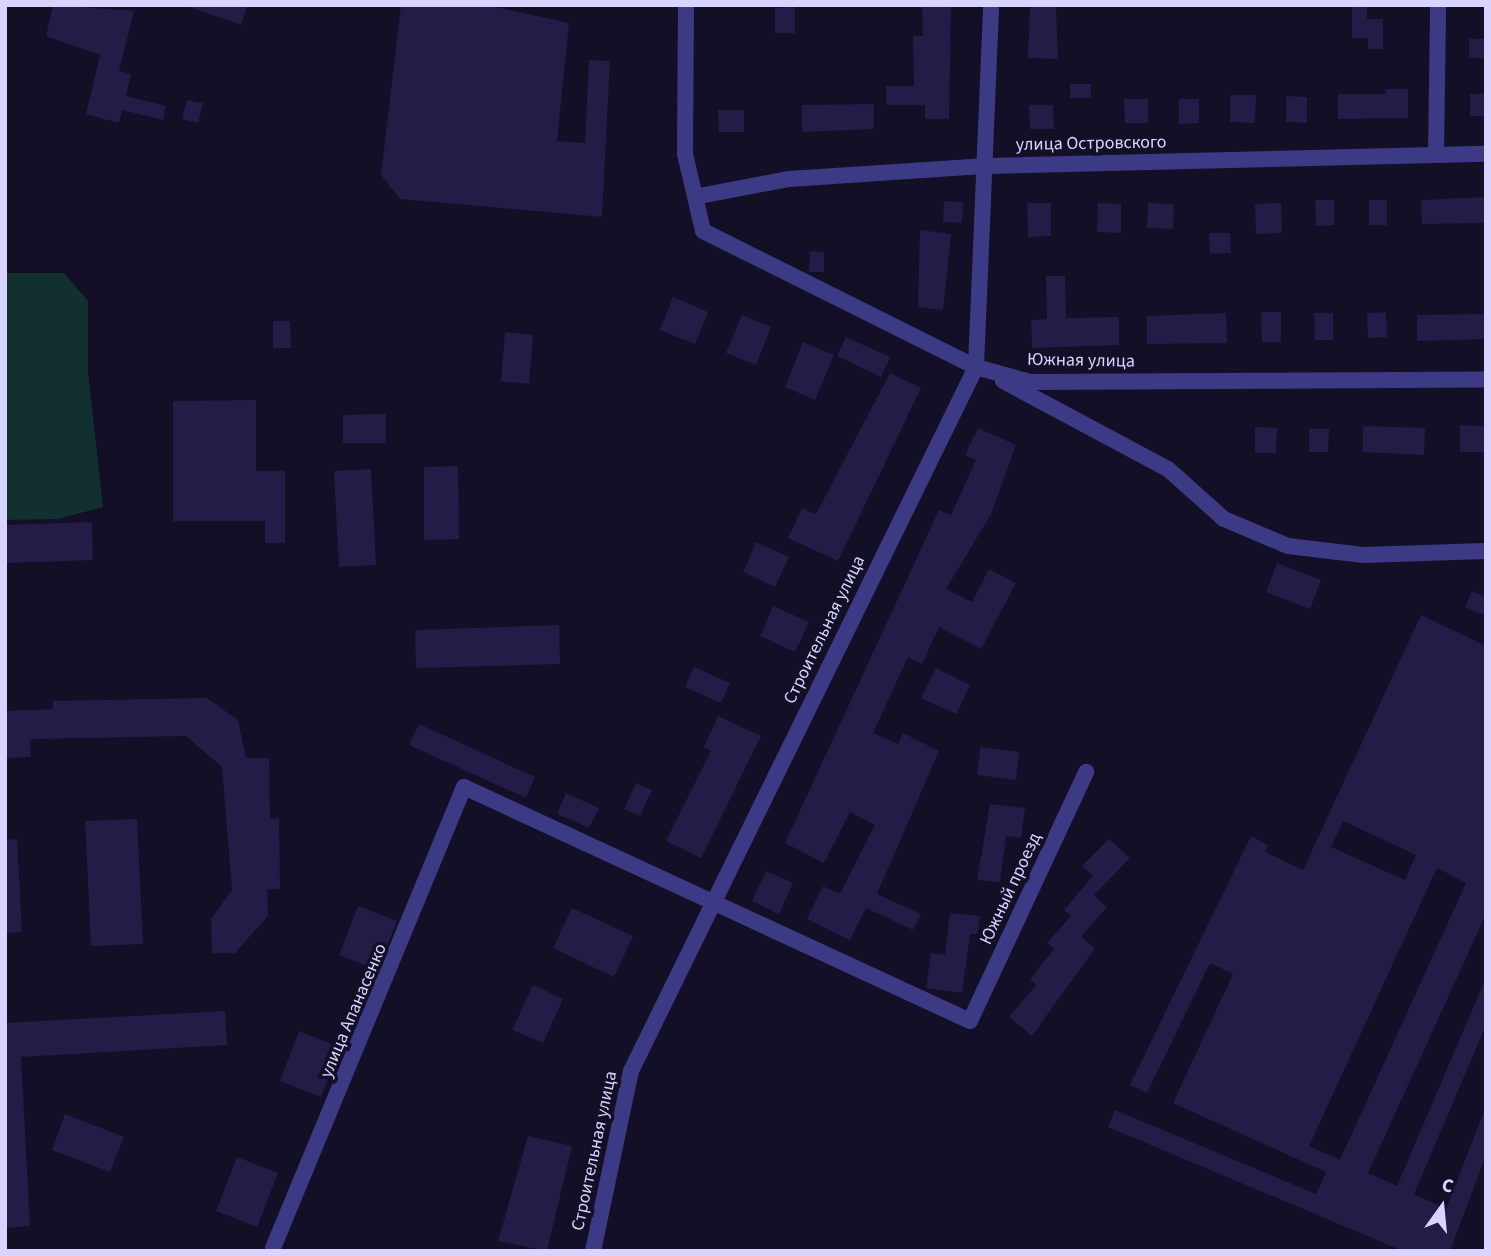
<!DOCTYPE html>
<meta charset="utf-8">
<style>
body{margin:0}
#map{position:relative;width:1491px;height:1256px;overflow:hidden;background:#130f26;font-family:"Source Sans 3",sans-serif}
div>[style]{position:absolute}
.green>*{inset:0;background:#12302f}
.building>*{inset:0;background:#241b47}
.street>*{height:16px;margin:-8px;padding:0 8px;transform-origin:8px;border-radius:8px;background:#3d3a85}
span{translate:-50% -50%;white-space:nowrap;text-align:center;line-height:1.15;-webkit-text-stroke:7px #130f26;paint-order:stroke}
.street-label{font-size:18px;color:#d9d4ff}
.frame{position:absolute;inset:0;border:7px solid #d9d4ff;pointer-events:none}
.north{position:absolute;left:1407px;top:1172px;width:70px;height:70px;-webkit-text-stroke:5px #130f26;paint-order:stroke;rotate:15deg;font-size:19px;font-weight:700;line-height:28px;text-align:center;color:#d9d4ff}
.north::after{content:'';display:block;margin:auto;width:24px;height:32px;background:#d9d4ff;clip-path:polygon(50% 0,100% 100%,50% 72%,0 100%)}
</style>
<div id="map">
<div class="green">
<div style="clip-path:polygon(5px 273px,64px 273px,88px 301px,88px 373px,103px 507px,58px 519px,5px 520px)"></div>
</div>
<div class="building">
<div style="clip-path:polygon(53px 5px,134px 11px,119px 71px,131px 74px,126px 96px,166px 106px,163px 120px,122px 110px,119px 123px,86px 114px,100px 55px,46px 36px)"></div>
<div style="clip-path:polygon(184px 5px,247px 5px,241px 25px)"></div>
<div style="clip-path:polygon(401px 5px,486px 5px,569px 23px,557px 141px,585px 143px,589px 60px,610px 61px,602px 217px,400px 199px,381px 175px)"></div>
<div style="clip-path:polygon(922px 5px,951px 5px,949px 119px,925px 119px,925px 105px,886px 105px,886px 86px,914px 86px,913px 36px,923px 36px)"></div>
<div style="clip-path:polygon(1030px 5px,1056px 5px,1058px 59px,1028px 58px)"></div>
<div style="clip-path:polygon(1352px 5px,1367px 5px,1367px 19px,1383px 19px,1383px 49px,1368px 49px,1368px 38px,1352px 38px)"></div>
<div style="clip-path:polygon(795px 7px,795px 33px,775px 33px,775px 8px)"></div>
<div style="clip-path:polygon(1469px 39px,1486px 39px,1486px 58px,1469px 58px)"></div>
<div style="clip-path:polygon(1070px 84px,1091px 84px,1091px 98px,1070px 98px)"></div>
<div style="clip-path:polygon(1386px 89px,1408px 89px,1408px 118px,1338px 119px,1338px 94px,1386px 94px)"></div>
<div style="clip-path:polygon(1470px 94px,1486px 94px,1486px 116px,1470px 116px)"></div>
<div style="clip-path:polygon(1230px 95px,1256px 95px,1255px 123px,1230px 122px)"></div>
<div style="clip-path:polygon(1286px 96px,1307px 97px,1307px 123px,1286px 122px)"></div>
<div style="clip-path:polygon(1124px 99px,1148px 99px,1148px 123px,1125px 123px)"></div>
<div style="clip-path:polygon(1179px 99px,1199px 99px,1199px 123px,1179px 124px)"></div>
<div style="clip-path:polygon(187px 100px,203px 103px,198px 123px,182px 119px)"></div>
<div style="clip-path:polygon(874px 104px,874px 129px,802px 132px,802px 105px)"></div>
<div style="clip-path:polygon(1029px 105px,1053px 105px,1054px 129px,1030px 129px)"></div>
<div style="clip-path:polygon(718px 110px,744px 110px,744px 132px,719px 132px)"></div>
<div style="clip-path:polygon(1486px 197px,1486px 223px,1422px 224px,1421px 200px)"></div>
<div style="clip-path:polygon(1315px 200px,1334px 200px,1334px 225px,1316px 226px)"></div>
<div style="clip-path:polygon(1369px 200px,1387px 200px,1387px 225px,1369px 225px)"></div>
<div style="clip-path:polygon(944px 201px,963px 202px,962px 223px,943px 222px)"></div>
<div style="clip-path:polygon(1027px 203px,1051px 203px,1051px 236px,1028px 237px)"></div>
<div style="clip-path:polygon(1098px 203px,1121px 204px,1121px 233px,1097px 232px)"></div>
<div style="clip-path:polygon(1148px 203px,1174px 204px,1173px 229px,1147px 228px)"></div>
<div style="clip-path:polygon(1281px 203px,1282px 233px,1256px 234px,1255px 204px)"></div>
<div style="clip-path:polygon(920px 230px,951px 234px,943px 310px,918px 307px)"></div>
<div style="clip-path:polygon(1209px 233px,1230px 233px,1231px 253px,1210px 254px)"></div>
<div style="clip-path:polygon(810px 251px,824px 252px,824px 272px,809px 272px)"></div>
<div style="clip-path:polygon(1046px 276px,1065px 276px,1066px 318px,1119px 317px,1119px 345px,1032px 348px,1031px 320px,1047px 319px)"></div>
<div style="clip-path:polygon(673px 297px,708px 312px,695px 344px,660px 330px)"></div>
<div style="clip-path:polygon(1261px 312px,1281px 312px,1281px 342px,1262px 342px)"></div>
<div style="clip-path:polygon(1386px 312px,1387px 337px,1368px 338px,1367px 313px)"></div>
<div style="clip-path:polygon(1226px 313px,1227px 343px,1147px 344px,1147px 316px)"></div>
<div style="clip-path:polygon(1314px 313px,1333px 313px,1333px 340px,1315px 340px)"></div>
<div style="clip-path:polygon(1486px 314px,1486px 339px,1417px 341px,1417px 315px)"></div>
<div style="clip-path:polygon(742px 315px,771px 327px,756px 365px,726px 353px)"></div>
<div style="clip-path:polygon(273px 321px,290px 321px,291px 348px,273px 348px)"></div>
<div style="clip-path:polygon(505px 332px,533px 335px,529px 384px,501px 381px)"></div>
<div style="clip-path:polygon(846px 337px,890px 357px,881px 377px,837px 356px)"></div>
<div style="clip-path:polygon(803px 342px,834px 355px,815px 400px,785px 387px)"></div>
<div style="clip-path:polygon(890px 373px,921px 388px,838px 561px,788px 538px,802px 508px,816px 514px)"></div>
<div style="clip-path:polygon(256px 400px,256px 471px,285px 471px,285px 543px,265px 543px,265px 521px,173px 521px,173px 401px)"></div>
<div style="clip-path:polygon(386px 414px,386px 443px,343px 443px,343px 415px)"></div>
<div style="clip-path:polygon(1460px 425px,1484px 426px,1484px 452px,1460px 452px)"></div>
<div style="clip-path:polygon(1363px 426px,1425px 428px,1424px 455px,1363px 452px)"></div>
<div style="clip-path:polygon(1255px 427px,1277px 428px,1276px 453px,1255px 453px)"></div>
<div style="clip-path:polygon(978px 428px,1016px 445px,991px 514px,946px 589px,972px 602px,989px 569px,1016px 583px,981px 649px,939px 627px,922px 664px,908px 657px,873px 733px,898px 744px,903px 733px,939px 751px,877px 894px,921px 914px,913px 930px,866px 908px,850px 940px,807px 919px,823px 886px,840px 894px,875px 825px,850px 812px,824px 863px,785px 843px,939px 510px,951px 515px,976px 460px,965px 455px)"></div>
<div style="clip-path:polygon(1309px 429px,1329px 429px,1328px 452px,1309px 452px)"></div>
<div style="clip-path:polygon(458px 466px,459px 539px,424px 540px,424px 467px)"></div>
<div style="clip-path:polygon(371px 469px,376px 565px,339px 567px,334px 471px)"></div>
<div style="clip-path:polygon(92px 522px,93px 560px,7px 563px,6px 525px)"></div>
<div style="clip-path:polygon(756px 542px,789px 557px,775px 587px,743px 572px)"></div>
<div style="clip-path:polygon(1277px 563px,1321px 580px,1310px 609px,1266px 592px)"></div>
<div style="clip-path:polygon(1472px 591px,1486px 597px,1486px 616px,1465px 607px)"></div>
<div style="clip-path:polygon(773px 606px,809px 622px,795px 652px,760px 636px)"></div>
<div style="clip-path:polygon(evenodd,1421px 615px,1486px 646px,1486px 914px,1368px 1173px,1397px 1186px,1486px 978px,1486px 1025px,1414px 1194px,1446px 1209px,1486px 1106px,1486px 1155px,1450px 1251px,1403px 1251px,1108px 1127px,1115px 1110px,1316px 1194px,1326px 1172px,1173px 1103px,1233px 974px,1210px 963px,1147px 1093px,1130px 1085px,1251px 836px,1268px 845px,1265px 852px,1303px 870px,1421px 615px,1343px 821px,1416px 855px,1405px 880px,1331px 847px,1343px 821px,1421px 615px,1437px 868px,1466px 883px,1340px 1160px,1309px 1146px,1437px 868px)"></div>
<div style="clip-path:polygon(559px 625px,560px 664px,416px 668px,415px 630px)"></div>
<div style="clip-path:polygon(694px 667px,730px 683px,721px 703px,685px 687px)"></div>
<div style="clip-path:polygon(936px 668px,970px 685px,956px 714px,921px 698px)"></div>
<div style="clip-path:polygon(207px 698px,238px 720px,246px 758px,269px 758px,270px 819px,279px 818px,280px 889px,267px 889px,268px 916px,235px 953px,212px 953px,211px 919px,232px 890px,222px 767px,186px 736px,30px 739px,31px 757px,5px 758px,5px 711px,53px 709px,53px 701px)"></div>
<div style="clip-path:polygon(718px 716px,761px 736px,701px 858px,666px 841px,711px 751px,704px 747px)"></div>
<div style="clip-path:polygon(419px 724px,535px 777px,526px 798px,409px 745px)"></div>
<div style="clip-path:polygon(980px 747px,1019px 752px,1016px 780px,977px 775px)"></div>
<div style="clip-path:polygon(636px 783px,652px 790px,640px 816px,624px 809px)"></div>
<div style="clip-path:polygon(566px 793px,599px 808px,589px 828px,557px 814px)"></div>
<div style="clip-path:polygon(990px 804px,1025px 808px,1021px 838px,1006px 836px,1000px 882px,977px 880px)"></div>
<div style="clip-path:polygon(137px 819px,143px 944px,91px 946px,85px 821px)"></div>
<div style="clip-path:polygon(17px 839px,22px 932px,5px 933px,5px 840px)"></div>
<div style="clip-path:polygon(1109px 839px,1130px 858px,1094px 895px,1107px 907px,1081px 937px,1095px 948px,1032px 1036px,1009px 1017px,1036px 985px,1030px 979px,1054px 949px,1047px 943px,1071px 916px,1064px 910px,1093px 876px,1082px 866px)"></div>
<div style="clip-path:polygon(766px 871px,793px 883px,779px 914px,752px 901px)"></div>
<div style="clip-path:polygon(358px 906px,397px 921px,377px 970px,339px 955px)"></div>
<div style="clip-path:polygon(572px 908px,633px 936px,614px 977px,553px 948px)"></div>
<div style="clip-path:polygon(950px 913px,980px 916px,977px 934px,970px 934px,962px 993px,926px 988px,931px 953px,945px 955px)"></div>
<div style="clip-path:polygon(533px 985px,563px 999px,543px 1043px,512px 1030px)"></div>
<div style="clip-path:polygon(225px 1011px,227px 1045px,21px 1057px,30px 1226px,5px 1228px,5px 1023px)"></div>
<div style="clip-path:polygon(299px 1031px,341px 1048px,321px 1097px,280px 1081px)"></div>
<div style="clip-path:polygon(65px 1114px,124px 1137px,110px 1172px,52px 1150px)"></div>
<div style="clip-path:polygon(528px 1136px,572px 1146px,547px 1251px,498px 1241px)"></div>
<div style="clip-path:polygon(237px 1157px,278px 1173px,257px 1227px,216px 1211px)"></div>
</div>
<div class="street">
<div style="left:686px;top:5px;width:149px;rotate:90.4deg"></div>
<div style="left:685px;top:154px;width:79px;rotate:76.8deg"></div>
<div style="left:703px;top:231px;width:305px;rotate:26.5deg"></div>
<div style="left:976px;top:367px;width:56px;rotate:15.5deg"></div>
<div style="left:1030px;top:382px;width:456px;rotate:-0.3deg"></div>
<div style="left:1436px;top:155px;width:150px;rotate:-89.2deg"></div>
<div style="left:699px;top:196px;width:92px;rotate:-10.7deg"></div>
<div style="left:789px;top:179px;width:198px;rotate:-3.8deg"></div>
<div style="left:987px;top:166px;width:499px;rotate:-1.4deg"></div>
<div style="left:1003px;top:381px;width:187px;rotate:28.1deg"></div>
<div style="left:1168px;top:469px;width:75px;rotate:41.8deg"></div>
<div style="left:1224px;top:519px;width:69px;rotate:22.9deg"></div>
<div style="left:1288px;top:546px;width:76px;rotate:6.8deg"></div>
<div style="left:1363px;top:555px;width:123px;rotate:-1.9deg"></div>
<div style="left:273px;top:1248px;width:499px;rotate:-67.5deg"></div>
<div style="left:464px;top:787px;width:557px;rotate:24.82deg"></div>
<div style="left:970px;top:1021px;width:275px;rotate:-65deg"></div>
<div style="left:593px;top:1251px;width:184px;rotate:-78.1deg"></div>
<div style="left:631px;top:1071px;width:784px;rotate:-63.89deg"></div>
<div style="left:976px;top:367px;width:362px;rotate:-87.6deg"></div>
</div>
<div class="street-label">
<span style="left:1091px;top:144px;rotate:-1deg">улица Островского</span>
<span style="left:1081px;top:361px;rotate:1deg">Южная улица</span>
<span style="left:825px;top:630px;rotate:-64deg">Строительная улица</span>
<span style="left:1011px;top:889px;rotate:-65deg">Южный проезд</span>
<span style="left:354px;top:1011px;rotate:-67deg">улица Апанасенко</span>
<span style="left:595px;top:1151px;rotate:-78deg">Строительная улица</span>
</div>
<div class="frame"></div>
<div class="north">С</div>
</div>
